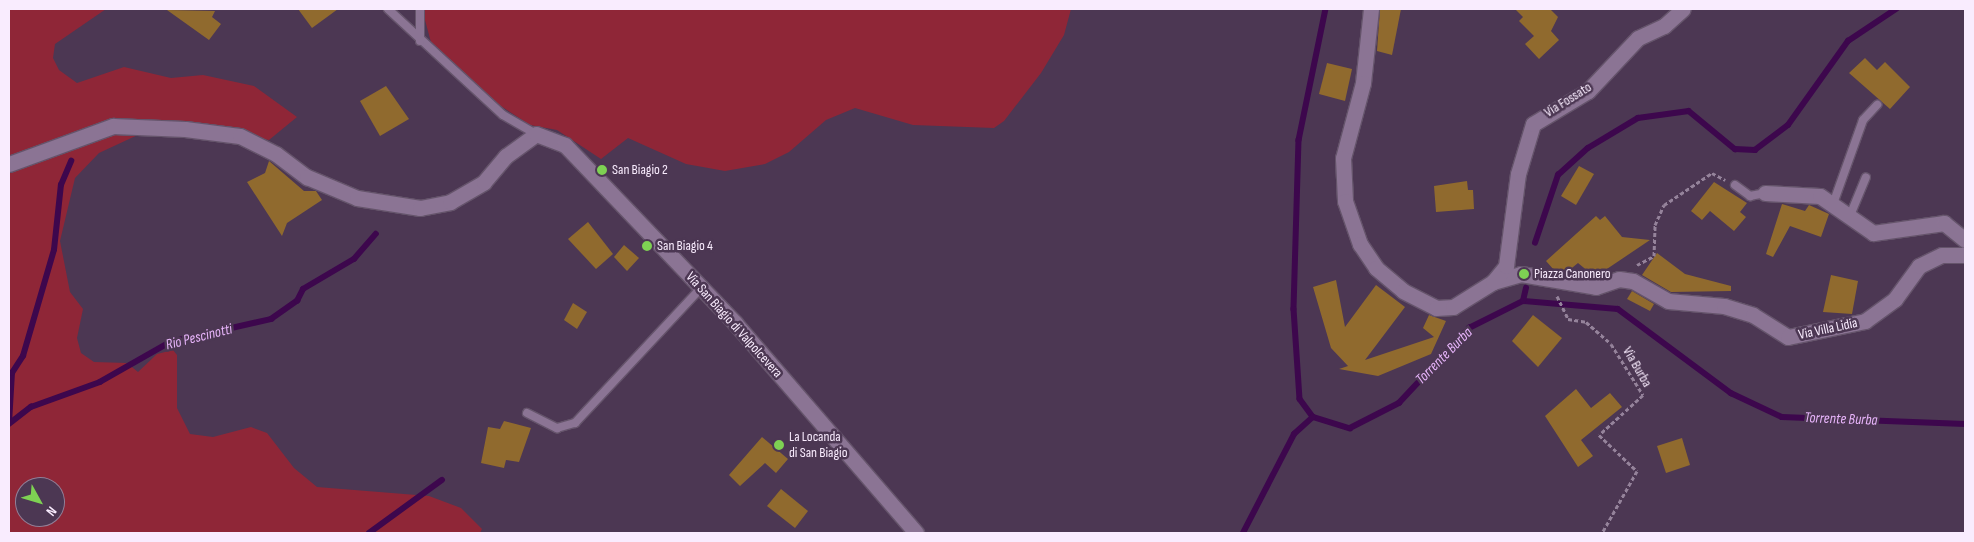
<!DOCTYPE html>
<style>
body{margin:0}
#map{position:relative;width:1974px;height:542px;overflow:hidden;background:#4c3753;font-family:"Sofia Sans Condensed",sans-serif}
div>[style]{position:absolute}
.green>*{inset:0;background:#8f2637}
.stream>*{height:5.5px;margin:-2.75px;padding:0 2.75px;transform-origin:2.75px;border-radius:2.75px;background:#3d074d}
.building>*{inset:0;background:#906a2e}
.path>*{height:3px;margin-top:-1.5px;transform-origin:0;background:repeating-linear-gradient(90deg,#95839b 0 4px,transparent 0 6.5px)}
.roads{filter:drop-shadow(1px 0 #65546b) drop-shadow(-1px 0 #65546b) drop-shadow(0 1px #65546b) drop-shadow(0 -1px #65546b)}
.service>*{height:8px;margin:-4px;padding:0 4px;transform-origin:4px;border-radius:4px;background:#8b7494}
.minor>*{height:15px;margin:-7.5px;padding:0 7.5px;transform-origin:7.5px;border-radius:7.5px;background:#8b7494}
.dots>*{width:14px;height:14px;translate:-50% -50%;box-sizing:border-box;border:2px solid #4c3753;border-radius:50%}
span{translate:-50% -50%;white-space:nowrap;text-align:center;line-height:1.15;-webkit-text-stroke:5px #4c3753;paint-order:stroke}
.street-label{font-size:14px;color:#f9ecfe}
.poi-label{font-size:14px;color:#f9ecfe}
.left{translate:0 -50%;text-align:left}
.water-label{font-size:15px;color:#e8b5fb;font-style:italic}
.frame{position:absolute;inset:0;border:10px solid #f9ecfe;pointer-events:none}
.north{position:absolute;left:15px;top:477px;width:50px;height:50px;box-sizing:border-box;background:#4c3753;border:1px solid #917f97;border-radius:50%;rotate:129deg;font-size:14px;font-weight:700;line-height:20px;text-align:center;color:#f9ecfe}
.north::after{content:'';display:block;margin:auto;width:18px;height:22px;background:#7ed153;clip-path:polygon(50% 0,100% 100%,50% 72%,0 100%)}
</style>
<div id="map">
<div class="green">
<div style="clip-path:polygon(evenodd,9px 9px,106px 9px,55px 44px,53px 58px,59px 70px,77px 83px,124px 67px,171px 78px,203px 75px,254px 86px,297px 117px,269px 140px,170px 120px,99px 153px,75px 178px,60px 241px,70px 292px,83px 309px,77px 338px,81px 353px,94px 362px,127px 363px,138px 372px,157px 354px,173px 350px,177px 355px,177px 408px,190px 434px,213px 437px,251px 427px,267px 433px,294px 468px,317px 487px,429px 496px,461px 508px,482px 529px,480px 533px,9px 533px,9px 9px,25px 487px,55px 487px,55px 517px,25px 517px,25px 487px)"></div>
<div style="clip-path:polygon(422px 9px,1071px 9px,1064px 35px,1041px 73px,1004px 121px,994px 128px,913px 125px,855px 108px,826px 120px,789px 152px,765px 164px,725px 171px,686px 164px,628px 138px,601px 159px,557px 130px,530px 125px,464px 82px,435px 57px)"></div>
</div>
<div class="stream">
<div style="left:1326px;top:9px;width:134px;rotate:101.6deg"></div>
<div style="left:1299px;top:140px;width:169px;rotate:91.7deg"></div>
<div style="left:1294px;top:309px;width:90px;rotate:86.2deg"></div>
<div style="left:1300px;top:399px;width:22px;rotate:54deg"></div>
<div style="left:1313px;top:417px;width:39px;rotate:17deg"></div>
<div style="left:1350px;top:428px;width:55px;rotate:-27deg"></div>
<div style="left:1399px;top:403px;width:103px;rotate:-47deg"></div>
<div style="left:1469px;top:328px;width:60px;rotate:-26.6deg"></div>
<div style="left:1523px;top:301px;width:95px;rotate:4.8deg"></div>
<div style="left:1618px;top:309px;width:141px;rotate:36.6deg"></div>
<div style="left:1731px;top:393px;width:56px;rotate:25.2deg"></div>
<div style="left:1782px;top:417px;width:183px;rotate:2.2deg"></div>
<div style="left:1535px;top:243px;width:72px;rotate:-71.3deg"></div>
<div style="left:1558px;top:175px;width:40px;rotate:-42deg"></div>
<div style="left:1588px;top:148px;width:58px;rotate:-31deg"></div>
<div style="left:1638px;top:118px;width:51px;rotate:-7.8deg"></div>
<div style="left:1689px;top:111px;width:60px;rotate:39.6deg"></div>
<div style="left:1735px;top:149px;width:20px;rotate:3deg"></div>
<div style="left:1755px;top:150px;width:41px;rotate:-37.1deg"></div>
<div style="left:1788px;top:125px;width:103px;rotate:-54.5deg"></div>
<div style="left:1848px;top:41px;width:58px;rotate:-33.7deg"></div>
<div style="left:1523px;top:301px;width:13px;rotate:-77deg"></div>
<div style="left:9px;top:423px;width:50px;rotate:-86.6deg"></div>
<div style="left:12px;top:373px;width:20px;rotate:-57deg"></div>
<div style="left:23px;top:356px;width:110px;rotate:-73.7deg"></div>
<div style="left:54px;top:250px;width:65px;rotate:-83.9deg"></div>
<div style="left:61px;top:185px;width:26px;rotate:-67deg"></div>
<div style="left:9px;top:424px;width:28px;rotate:-38deg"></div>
<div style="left:31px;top:407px;width:73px;rotate:-19.9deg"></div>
<div style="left:100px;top:382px;width:81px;rotate:-29.7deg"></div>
<div style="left:170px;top:342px;width:104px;rotate:-12.8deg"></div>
<div style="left:271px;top:319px;width:32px;rotate:-35deg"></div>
<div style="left:297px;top:301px;width:13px;rotate:-63deg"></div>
<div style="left:303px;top:289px;width:59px;rotate:-30.5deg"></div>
<div style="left:354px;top:259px;width:33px;rotate:-49deg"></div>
<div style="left:369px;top:533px;width:90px;rotate:-36deg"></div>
<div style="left:1243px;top:533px;width:111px;rotate:-62.7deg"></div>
<div style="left:1294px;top:434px;width:25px;rotate:-42deg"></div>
</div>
<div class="building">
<div style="clip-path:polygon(298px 9px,338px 9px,312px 28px)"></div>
<div style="clip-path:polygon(1380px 9px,1401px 9px,1392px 55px,1377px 51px)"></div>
<div style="clip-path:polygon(1515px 9px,1550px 9px,1558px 17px,1551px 31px,1559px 40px,1539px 59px,1525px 44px,1534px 36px,1519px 21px,1523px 17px)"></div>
<div style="clip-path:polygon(167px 10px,215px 11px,212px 17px,221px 24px,209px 40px)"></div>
<div style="clip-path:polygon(1865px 58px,1877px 70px,1885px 62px,1910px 87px,1890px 109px,1849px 73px)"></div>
<div style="clip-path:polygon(1327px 63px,1352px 69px,1345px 101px,1319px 94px)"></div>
<div style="clip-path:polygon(386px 86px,409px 119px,380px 136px,360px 101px)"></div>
<div style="clip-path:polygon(269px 161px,304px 191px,316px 191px,322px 200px,287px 223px,282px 236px,247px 182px,265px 173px)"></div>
<div style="clip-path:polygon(1579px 166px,1594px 174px,1576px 205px,1561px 196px)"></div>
<div style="clip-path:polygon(1467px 181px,1468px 190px,1473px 190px,1474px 209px,1436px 212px,1434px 186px)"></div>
<div style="clip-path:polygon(1714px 182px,1747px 203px,1740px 212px,1746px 217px,1734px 231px,1710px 211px,1702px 220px,1691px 211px)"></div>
<div style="clip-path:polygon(1782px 204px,1805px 211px,1809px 205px,1829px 214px,1821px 237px,1790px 226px,1773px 257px,1766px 254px)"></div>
<div style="clip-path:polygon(1596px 216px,1600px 220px,1605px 216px,1622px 237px,1650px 240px,1595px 277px,1578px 263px,1567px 272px,1554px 270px,1546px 261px)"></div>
<div style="clip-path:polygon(588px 222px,613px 254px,596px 269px,568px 239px)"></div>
<div style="clip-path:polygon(624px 245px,639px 258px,627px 271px,614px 257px)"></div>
<div style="clip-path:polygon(1657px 253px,1685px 274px,1731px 286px,1731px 291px,1671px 292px,1642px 275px)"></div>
<div style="clip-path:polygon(1831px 275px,1858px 281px,1852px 314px,1823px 312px)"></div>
<div style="clip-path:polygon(1336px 280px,1345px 327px,1376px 285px,1405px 307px,1365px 360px,1434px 337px,1423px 328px,1429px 315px,1446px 321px,1431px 354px,1378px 376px,1339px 369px,1348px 366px,1331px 348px,1313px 287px)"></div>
<div style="clip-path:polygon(1632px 291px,1654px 304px,1650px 311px,1627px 299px)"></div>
<div style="clip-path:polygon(573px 303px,587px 312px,577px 329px,564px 320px)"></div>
<div style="clip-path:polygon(1533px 315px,1562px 338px,1538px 367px,1512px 341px)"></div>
<div style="clip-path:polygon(1576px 389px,1591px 408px,1610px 393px,1622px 407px,1581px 440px,1593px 456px,1578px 467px,1545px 416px)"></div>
<div style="clip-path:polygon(504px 421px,531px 428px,519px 462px,506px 460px,504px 468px,481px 463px,488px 427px,500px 429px)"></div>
<div style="clip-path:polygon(762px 437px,788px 459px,776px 473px,765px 463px,740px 486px,729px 475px)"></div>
<div style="clip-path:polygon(1682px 438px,1690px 465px,1666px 473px,1657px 446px)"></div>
<div style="clip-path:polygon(781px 489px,808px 511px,795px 528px,767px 506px)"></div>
</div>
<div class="path">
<div style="left:1637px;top:265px;width:19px;rotate:-28deg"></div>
<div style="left:1654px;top:256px;width:31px;rotate:-88deg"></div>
<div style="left:1655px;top:225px;width:22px;rotate:-66deg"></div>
<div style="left:1664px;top:205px;width:58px;rotate:-33.7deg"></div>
<div style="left:1712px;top:173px;width:15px;rotate:28deg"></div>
<div style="left:1557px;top:296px;width:25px;rotate:64deg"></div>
<div style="left:1568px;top:319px;width:18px;rotate:9deg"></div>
<div style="left:1586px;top:322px;width:33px;rotate:41deg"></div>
<div style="left:1611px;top:344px;width:60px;rotate:57.9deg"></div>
<div style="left:1643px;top:395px;width:59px;rotate:137.7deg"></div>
<div style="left:1599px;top:435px;width:52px;rotate:43.5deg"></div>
<div style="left:1637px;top:471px;width:71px;rotate:119.4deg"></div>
</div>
<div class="roads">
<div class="service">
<div style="left:388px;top:9px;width:156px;rotate:42.7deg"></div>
<div style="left:503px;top:115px;width:38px;rotate:30deg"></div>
<div style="left:420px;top:9px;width:32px;rotate:90deg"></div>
<div style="left:1735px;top:185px;width:19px;rotate:36deg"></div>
<div style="left:1750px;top:196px;width:15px;rotate:-11deg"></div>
<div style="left:1833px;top:204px;width:89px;rotate:-70.3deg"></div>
<div style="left:1863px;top:120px;width:21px;rotate:-47deg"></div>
<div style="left:1849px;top:218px;width:44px;rotate:-67.5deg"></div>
<div style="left:527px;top:413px;width:34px;rotate:27deg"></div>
<div style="left:557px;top:428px;width:19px;rotate:-16deg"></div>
<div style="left:575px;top:423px;width:185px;rotate:-47deg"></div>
</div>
<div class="minor">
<div style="left:1371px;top:9px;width:74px;rotate:96.2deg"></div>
<div style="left:1363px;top:83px;width:78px;rotate:104.9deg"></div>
<div style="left:1343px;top:158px;width:43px;rotate:87.3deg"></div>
<div style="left:1345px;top:201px;width:46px;rotate:70.8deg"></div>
<div style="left:1360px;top:244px;width:29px;rotate:56deg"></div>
<div style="left:1376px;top:268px;width:35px;rotate:40deg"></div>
<div style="left:1403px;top:291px;width:37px;rotate:27deg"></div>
<div style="left:1436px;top:308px;width:17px;rotate:-3deg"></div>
<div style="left:1453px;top:307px;width:47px;rotate:-32deg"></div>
<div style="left:1493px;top:282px;width:29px;rotate:-16deg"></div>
<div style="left:1521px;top:274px;width:76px;rotate:9.8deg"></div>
<div style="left:1596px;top:287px;width:24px;rotate:-19deg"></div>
<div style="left:1619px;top:279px;width:14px;rotate:8deg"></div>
<div style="left:1633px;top:281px;width:40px;rotate:29.7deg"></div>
<div style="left:1668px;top:301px;width:56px;rotate:5.1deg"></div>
<div style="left:1724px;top:306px;width:30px;rotate:17deg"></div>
<div style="left:1753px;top:315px;width:41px;rotate:32.2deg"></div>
<div style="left:1788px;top:337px;width:79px;rotate:-11.7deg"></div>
<div style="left:1865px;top:321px;width:37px;rotate:-36deg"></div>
<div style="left:1895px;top:299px;width:41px;rotate:-54deg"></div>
<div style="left:1919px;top:266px;width:25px;rotate:-26deg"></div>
<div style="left:1942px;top:255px;width:23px"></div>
<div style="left:9px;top:164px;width:111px;rotate:-20.1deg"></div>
<div style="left:113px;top:126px;width:72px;rotate:2.4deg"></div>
<div style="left:185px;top:129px;width:55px;rotate:7.3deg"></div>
<div style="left:240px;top:136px;width:40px;rotate:26.6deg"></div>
<div style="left:276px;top:154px;width:39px;rotate:37deg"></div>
<div style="left:307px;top:177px;width:54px;rotate:22.8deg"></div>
<div style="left:357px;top:198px;width:64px;rotate:9deg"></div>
<div style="left:420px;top:208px;width:31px;rotate:-11deg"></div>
<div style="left:450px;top:202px;width:39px;rotate:-30deg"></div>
<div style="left:484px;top:182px;width:34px;rotate:-50deg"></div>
<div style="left:506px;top:156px;width:37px;rotate:-36deg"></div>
<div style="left:536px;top:134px;width:31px;rotate:21deg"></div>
<div style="left:565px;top:145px;width:246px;rotate:46.3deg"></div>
<div style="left:735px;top:323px;width:277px;rotate:49.2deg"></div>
<div style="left:1765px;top:193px;width:55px;rotate:3.1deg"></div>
<div style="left:1820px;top:196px;width:65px;rotate:34.9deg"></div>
<div style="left:1873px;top:233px;width:72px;rotate:-8deg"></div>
<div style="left:1944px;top:223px;width:27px;rotate:39deg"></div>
<div style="left:1493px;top:282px;width:21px;rotate:-51deg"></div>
<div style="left:1506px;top:266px;width:93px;rotate:-82.6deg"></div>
<div style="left:1518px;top:174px;width:52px;rotate:-73.3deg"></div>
<div style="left:1533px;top:124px;width:64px;rotate:-31deg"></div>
<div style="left:1588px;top:91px;width:73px;rotate:-46.7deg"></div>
<div style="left:1638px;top:38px;width:29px;rotate:-25deg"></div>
<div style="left:1664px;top:26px;width:25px;rotate:-42deg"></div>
</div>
</div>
<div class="dots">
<div style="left:602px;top:170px;background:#7ed153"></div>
<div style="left:647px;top:246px;background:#7ed153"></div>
<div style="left:1524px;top:274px;background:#7ed153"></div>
<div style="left:779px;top:445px;background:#7ed153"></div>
</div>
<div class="street-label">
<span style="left:1568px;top:100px;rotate:-32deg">Via Fossato</span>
<span style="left:734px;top:325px;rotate:48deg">Via San Biagio di Valpolcevera</span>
<span style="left:1828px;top:329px;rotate:-12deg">Via Villa Lidia</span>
<span style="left:1637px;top:367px;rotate:60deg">Via Burba</span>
</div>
<div class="poi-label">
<span class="left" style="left:612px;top:170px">San Biagio 2</span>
<span class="left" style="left:657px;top:246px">San Biagio 4</span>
<span class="left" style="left:1534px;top:274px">Piazza Canonero</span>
<span class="left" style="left:789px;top:445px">La Locanda<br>di San Biagio</span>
</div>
<div class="water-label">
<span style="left:199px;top:337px;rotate:-14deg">Rio Pescinotti</span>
<span style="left:1444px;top:356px;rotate:-45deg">Torrente Burba</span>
<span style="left:1841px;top:419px;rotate:2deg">Torrente Burba</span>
</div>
<div class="frame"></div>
<div class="north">N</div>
</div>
